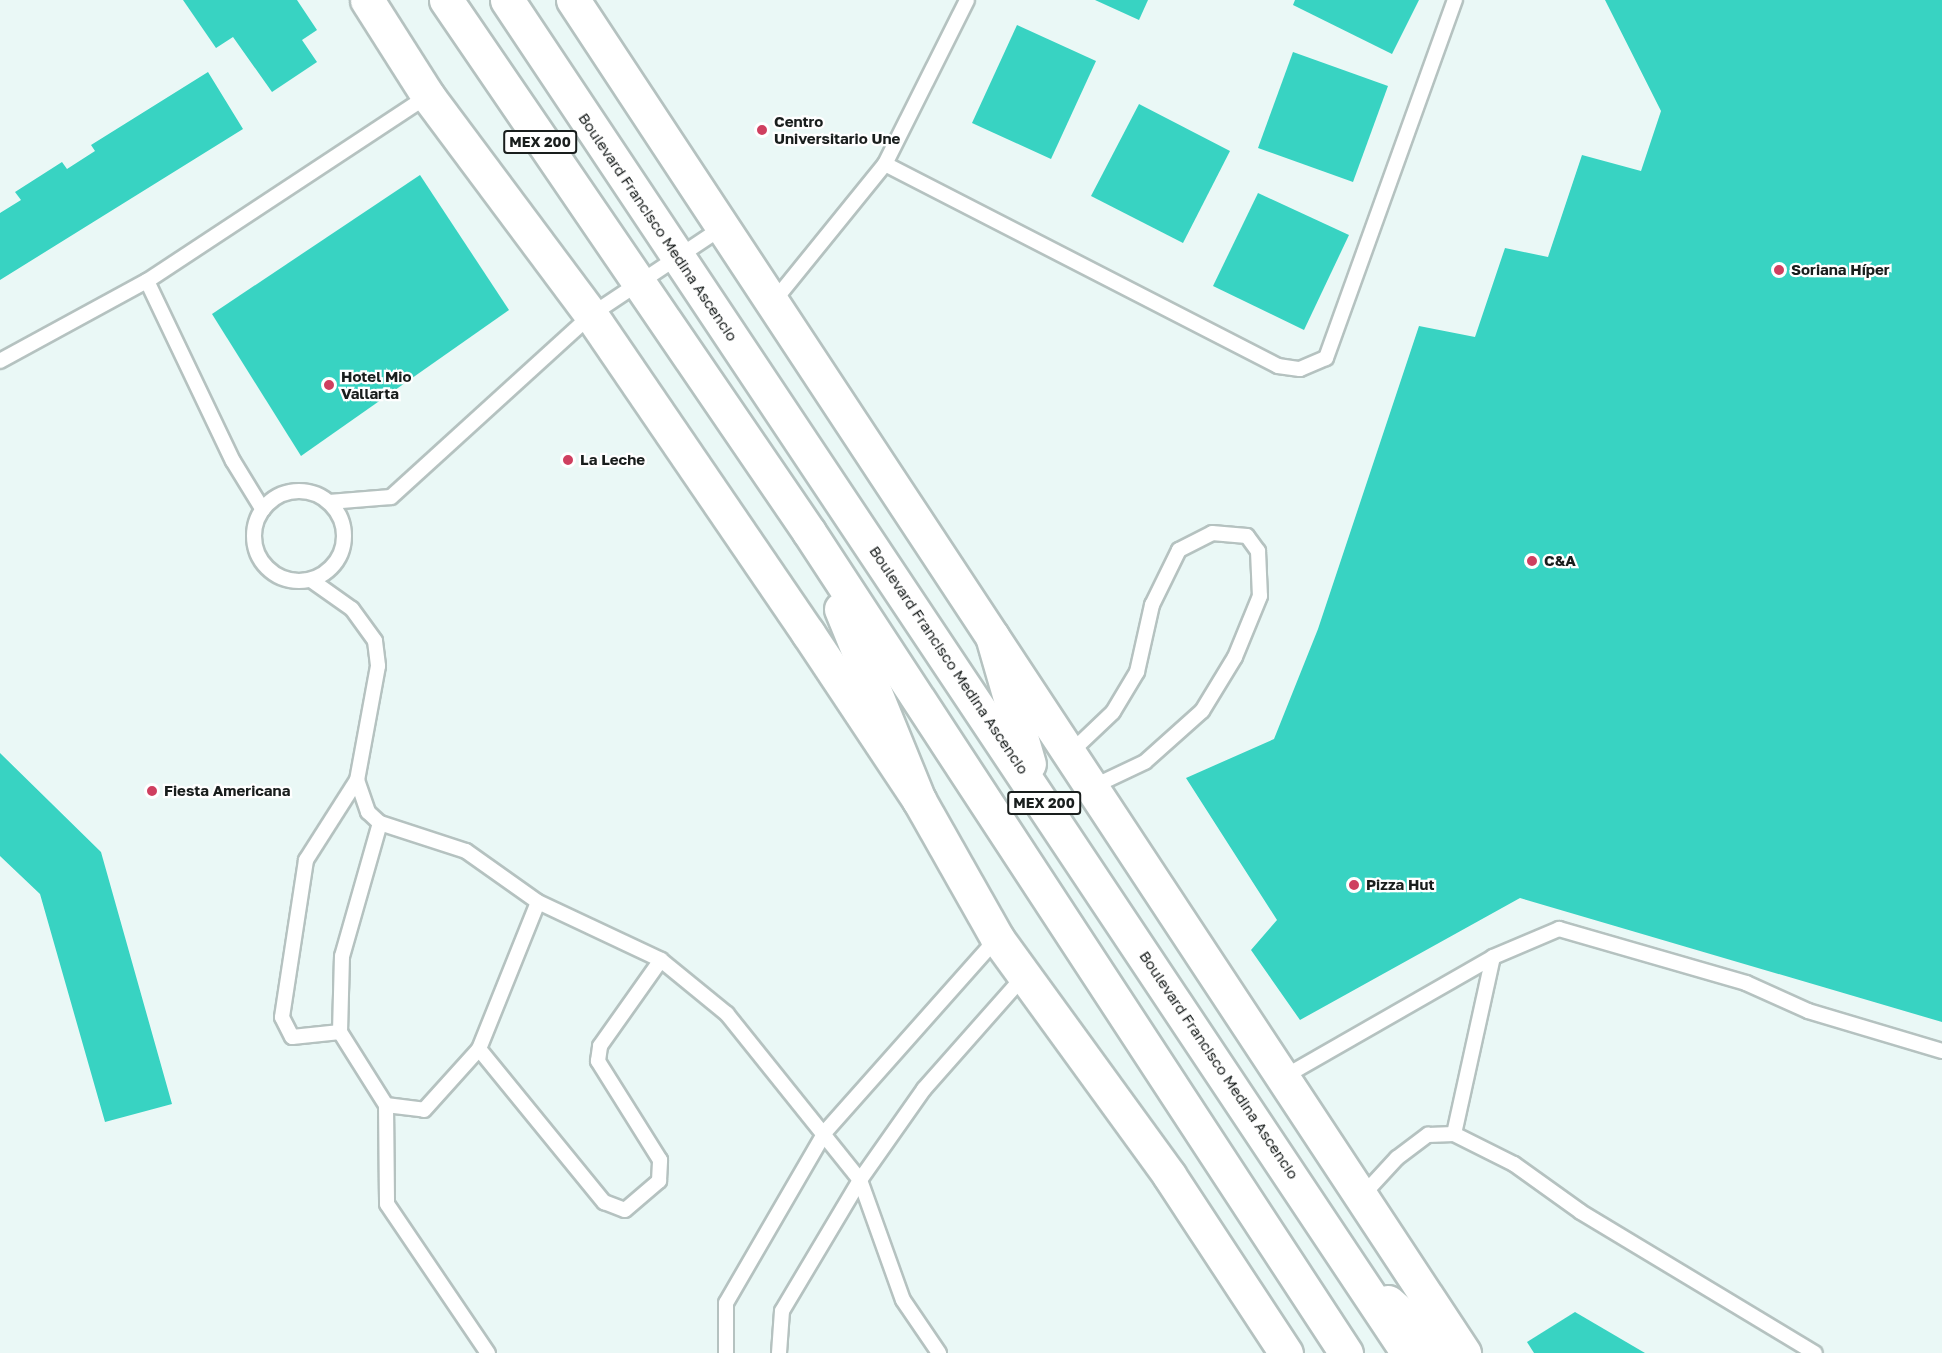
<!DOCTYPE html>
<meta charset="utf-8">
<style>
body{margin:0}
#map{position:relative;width:1942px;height:1353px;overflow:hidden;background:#eaf8f6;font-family:"Golos Text",sans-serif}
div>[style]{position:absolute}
.building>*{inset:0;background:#38d3c2}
.roads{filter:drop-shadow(2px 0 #b5c2c0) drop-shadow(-2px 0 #b5c2c0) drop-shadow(0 2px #b5c2c0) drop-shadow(0 -2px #b5c2c0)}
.lane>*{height:14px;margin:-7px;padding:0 7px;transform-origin:7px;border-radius:7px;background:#fff}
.lane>.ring{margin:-7px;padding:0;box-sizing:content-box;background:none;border:14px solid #fff;border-radius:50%}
.secondary>*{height:33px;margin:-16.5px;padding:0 16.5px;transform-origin:16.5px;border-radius:16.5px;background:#fff}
.highway>*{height:33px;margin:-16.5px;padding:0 16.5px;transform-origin:16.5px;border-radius:16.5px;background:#fff}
.dots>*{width:16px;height:16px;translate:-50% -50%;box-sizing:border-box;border:3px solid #fff;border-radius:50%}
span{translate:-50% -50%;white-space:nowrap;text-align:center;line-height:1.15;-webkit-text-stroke:4.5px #fff;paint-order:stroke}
.shield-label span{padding:2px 4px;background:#fff;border:2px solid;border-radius:4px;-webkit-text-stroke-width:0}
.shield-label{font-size:14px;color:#191e1d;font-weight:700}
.poi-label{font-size:15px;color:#191e1d;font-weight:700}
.left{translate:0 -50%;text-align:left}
.street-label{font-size:15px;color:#191e1d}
</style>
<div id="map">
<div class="building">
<div style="clip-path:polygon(183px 0,297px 0,317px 30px,302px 40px,317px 62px,272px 92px,233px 37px,216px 48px)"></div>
<div style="clip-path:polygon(1095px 0,1148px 0,1139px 20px)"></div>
<div style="clip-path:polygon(1295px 0,1419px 0,1392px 54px,1293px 5px)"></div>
<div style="clip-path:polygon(1605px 0,1942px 0,1942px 1022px,1520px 898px,1300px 1020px,1251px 950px,1277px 920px,1186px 778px,1274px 739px,1318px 629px,1419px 326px,1475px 337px,1505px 248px,1548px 257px,1582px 155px,1641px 171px,1661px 111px)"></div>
<div style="clip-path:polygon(1017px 25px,1096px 61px,1051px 159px,972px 123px)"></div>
<div style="clip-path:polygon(1293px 52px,1388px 86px,1353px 182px,1258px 148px)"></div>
<div style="clip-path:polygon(208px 72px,243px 129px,0 280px,0 213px,21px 200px,15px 192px,62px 162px,67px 169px,95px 151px,91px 145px)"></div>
<div style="clip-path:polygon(1139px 104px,1230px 151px,1183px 243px,1091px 196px)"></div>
<div style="clip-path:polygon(420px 175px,509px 310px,301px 456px,212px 314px)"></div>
<div style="clip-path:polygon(1258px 193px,1349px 235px,1304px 330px,1213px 286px)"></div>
<div style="clip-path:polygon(0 753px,101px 852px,172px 1104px,105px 1122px,40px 894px,0 856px)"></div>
<div style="clip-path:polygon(1575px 1312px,1645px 1353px,1534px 1353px,1527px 1342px)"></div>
</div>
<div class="roads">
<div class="lane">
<div style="left:885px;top:164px;width:442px;rotate:27.2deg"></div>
<div style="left:1278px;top:366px;width:22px;rotate:8deg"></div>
<div style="left:1300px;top:369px;width:28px;rotate:-23deg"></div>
<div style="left:1326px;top:358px;width:381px;rotate:-70.2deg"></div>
<div style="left:147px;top:281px;width:199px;rotate:64.5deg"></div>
<div style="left:233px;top:461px;width:57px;rotate:58.5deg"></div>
<div style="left:774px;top:301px;width:176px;rotate:-51deg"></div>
<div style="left:885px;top:164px;width:183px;rotate:-63.4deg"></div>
<div style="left:0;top:361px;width:167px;rotate:-28.6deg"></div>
<div style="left:147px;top:281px;width:336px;rotate:-33.4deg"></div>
<div class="ring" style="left:254px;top:491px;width:76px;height:76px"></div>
<div style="left:329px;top:502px;width:62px;rotate:-4.6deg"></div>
<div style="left:391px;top:497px;width:270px;rotate:-42.3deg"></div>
<div style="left:591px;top:315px;width:159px;rotate:-33.7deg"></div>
<div style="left:311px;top:580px;width:50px;rotate:35.3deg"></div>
<div style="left:352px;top:609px;width:39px;rotate:54deg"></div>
<div style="left:375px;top:641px;width:25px;rotate:83deg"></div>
<div style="left:378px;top:666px;width:116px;rotate:100.4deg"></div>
<div style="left:357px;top:780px;width:34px;rotate:71deg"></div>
<div style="left:368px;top:812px;width:16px;rotate:43deg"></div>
<div style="left:380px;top:823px;width:90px;rotate:18deg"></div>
<div style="left:466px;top:851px;width:88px;rotate:35.3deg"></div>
<div style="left:538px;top:902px;width:136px;rotate:25.2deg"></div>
<div style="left:661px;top:960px;width:85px;rotate:39.3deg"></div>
<div style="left:727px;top:1014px;width:213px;rotate:51.3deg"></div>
<div style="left:860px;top:1180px;width:127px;rotate:70.3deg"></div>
<div style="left:903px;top:1300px;width:64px;rotate:55.8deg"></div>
<div style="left:1070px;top:753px;width:59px;rotate:-43.6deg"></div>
<div style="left:1113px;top:712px;width:47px;rotate:-59deg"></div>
<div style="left:1137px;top:672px;width:69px;rotate:-77.4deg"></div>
<div style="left:1152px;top:605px;width:61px;rotate:-63.9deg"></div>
<div style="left:1179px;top:550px;width:37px;rotate:-27deg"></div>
<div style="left:1212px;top:533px;width:35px;rotate:5deg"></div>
<div style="left:1247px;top:536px;width:19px;rotate:54deg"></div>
<div style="left:1258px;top:551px;width:45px;rotate:87.5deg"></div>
<div style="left:1260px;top:596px;width:66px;rotate:112.3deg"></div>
<div style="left:1235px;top:657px;width:63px;rotate:121.4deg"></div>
<div style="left:1202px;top:711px;width:76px;rotate:138.2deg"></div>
<div style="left:1145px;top:762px;width:59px;rotate:154.7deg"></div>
<div style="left:380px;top:823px;width:138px;rotate:105.9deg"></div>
<div style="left:342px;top:956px;width:76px;rotate:91.5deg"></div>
<div style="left:340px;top:1032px;width:86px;rotate:57.8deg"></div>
<div style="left:386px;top:1105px;width:38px;rotate:7deg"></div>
<div style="left:424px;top:1110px;width:82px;rotate:-48deg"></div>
<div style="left:479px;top:1049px;width:158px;rotate:-68.1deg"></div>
<div style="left:340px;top:1032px;width:48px;rotate:174.1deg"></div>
<div style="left:292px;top:1037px;width:22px;rotate:-117deg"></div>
<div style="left:282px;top:1017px;width:159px;rotate:-81.3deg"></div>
<div style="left:306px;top:860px;width:95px;rotate:-57.5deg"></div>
<div style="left:479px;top:1049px;width:198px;rotate:50.8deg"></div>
<div style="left:604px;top:1202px;width:22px;rotate:21deg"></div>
<div style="left:625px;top:1210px;width:45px;rotate:-40.5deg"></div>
<div style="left:659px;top:1181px;width:21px;rotate:-87deg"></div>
<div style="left:660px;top:1160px;width:117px;rotate:-122.1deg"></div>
<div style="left:598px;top:1061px;width:15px;rotate:-82deg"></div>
<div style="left:600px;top:1046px;width:105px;rotate:-54.7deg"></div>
<div style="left:1282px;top:1078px;width:243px;rotate:-29.8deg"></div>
<div style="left:1493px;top:957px;width:72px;rotate:-23deg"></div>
<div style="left:1559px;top:929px;width:195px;rotate:16.1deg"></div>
<div style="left:1746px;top:983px;width:68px;rotate:24.3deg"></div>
<div style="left:1808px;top:1011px;width:140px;rotate:16.6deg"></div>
<div style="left:386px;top:1105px;width:99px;rotate:89.4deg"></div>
<div style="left:387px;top:1204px;width:180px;rotate:55.9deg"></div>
<div style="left:1454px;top:1134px;width:181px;rotate:-77.6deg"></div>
<div style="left:1361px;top:1197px;width:53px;rotate:-47.3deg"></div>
<div style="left:1397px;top:1158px;width:39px;rotate:-37deg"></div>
<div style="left:1428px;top:1135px;width:26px;rotate:-2deg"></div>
<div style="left:1454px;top:1134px;width:67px;rotate:26.6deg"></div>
<div style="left:1514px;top:1164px;width:82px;rotate:35.6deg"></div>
<div style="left:1581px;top:1212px;width:273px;rotate:31.1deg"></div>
<div style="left:726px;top:1353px;width:50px;rotate:-90deg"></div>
<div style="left:726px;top:1303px;width:198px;rotate:-59.9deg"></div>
<div style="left:825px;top:1132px;width:259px;rotate:-48.4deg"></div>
<div style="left:779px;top:1353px;width:42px;rotate:-85.9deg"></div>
<div style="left:782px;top:1311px;width:152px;rotate:-59.2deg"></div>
<div style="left:860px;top:1180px;width:111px;rotate:-54.9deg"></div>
<div style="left:924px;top:1089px;width:151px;rotate:-48.5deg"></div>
</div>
<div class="secondary">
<div style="left:367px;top:0;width:114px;rotate:57.6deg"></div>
<div style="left:428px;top:96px;width:273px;rotate:53.3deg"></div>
<div style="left:591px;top:315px;width:385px;rotate:55.7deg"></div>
<div style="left:808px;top:633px;width:201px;rotate:56.4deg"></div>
<div style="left:919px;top:800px;width:159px;rotate:60.5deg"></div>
<div style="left:997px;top:938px;width:293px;rotate:54deg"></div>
<div style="left:1169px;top:1175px;width:213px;rotate:56.7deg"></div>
<div style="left:573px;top:0;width:1620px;rotate:56.63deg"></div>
</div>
<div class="highway">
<div style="left:446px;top:0;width:644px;rotate:55.69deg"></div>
<div style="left:809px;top:532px;width:981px;rotate:56.81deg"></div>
<div style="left:507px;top:0;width:1626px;rotate:56.34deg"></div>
<div style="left:841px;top:609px;width:206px;rotate:67.8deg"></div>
<div style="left:992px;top:636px;width:133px;rotate:73.9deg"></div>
<div style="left:1388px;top:1302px;width:77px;rotate:41.3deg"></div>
</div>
</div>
<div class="dots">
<div style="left:762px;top:130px;background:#cf3f5f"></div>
<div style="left:1779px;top:270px;background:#cf3f5f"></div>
<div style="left:329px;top:385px;background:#cf3f5f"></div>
<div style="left:568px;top:460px;background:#cf3f5f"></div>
<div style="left:1532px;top:561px;background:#cf3f5f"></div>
<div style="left:152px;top:791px;background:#cf3f5f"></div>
<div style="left:1354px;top:885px;background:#cf3f5f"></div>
</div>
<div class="shield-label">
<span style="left:540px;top:142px">MEX 200</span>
<span style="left:1044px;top:803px">MEX 200</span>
</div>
<div class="poi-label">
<span class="left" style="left:774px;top:130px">Centro<br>Universitario Une</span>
<span class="left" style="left:1791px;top:270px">Soriana Híper</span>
<span class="left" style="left:341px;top:385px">Hotel Mio<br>Vallarta</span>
<span class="left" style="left:580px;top:460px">La Leche</span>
<span class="left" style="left:1544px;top:561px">C&amp;A</span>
<span class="left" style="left:164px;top:791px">Fiesta Americana</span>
<span class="left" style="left:1366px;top:885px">Pizza Hut</span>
</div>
<div class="street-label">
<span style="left:658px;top:227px;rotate:56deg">Boulevard Francisco Medina Ascencio</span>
<span style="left:949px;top:660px;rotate:56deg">Boulevard Francisco Medina Ascencio</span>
<span style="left:1219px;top:1065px;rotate:56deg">Boulevard Francisco Medina Ascencio</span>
</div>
</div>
